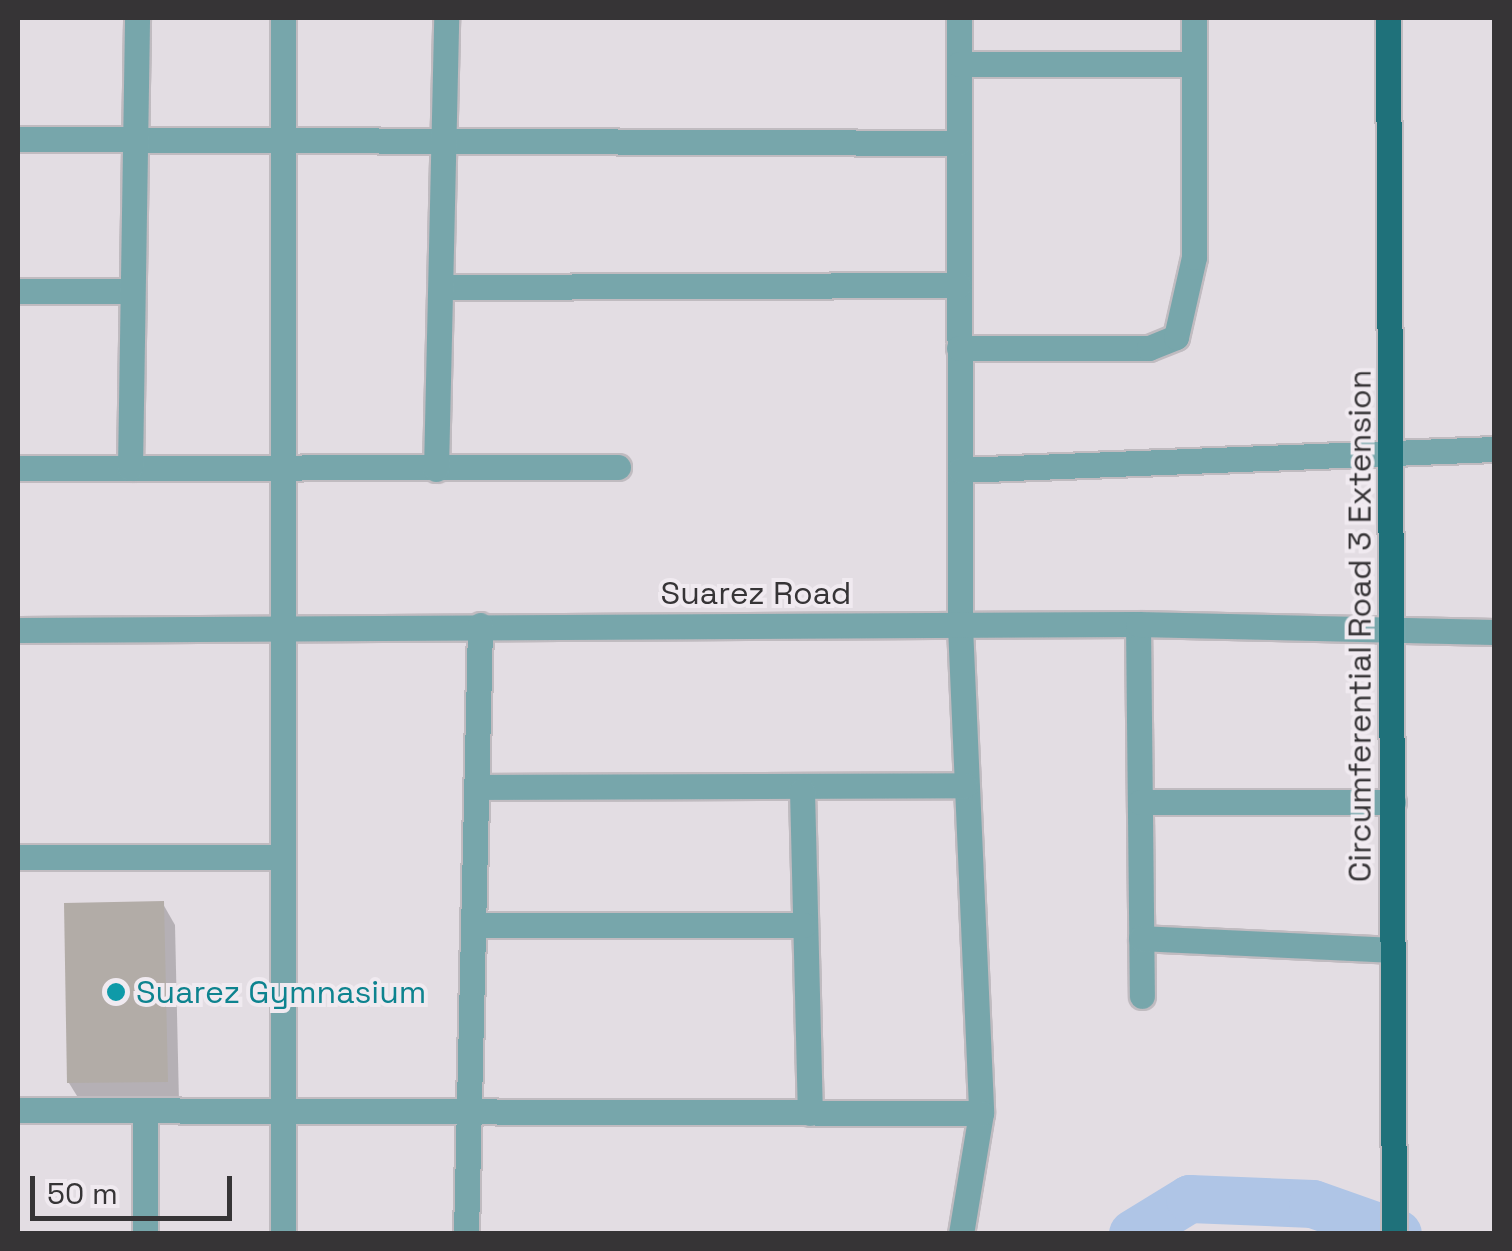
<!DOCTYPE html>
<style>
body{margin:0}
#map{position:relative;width:1512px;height:1251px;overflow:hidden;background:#e3dde3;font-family:"Space Grotesk",sans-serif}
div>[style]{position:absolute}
.shadow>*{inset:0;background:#0003}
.river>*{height:48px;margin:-24px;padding:0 24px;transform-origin:24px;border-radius:24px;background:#afc5e6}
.building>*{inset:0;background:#b2aca7}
.roads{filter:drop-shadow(2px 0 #c0bbc0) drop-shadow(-2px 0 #c0bbc0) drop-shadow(0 2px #c0bbc0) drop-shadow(0 -2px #c0bbc0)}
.minor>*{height:25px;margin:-12.5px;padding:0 12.5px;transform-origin:12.5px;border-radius:12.5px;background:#77a6ab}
.major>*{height:25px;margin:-12.5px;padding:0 12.5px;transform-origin:12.5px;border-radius:12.5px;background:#1f717a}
.dots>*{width:28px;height:28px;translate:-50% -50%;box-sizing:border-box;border:5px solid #f0eaf0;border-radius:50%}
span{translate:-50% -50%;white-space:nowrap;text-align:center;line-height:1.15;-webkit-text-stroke:8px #f0eaf0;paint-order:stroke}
.street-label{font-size:32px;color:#363436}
.culture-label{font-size:32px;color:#0d838f}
.left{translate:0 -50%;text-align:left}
.frame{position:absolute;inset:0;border:20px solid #363436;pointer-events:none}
.scale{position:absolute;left:30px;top:1176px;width:202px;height:45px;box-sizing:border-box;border:5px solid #363436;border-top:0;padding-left:12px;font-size:30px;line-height:35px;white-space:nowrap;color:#363436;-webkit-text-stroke:8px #f0eaf0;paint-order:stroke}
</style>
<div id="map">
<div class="shadow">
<div style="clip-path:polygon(163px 904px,175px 925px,179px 1102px,82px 1104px,69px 1083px)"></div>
</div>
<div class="river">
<div style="left:1133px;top:1234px;width:67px;rotate:-31.6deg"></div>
<div style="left:1190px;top:1199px;width:123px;rotate:2.3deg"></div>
<div style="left:1313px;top:1204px;width:90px;rotate:19.4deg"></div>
</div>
<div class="building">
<div style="clip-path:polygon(164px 901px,168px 1082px,67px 1083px,64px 903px)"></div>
</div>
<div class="roads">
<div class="minor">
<div style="left:959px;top:18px;width:608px;rotate:89.91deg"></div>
<div style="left:960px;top:626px;width:487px;rotate:87.5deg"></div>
<div style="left:981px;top:1113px;width:123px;rotate:99.4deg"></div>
<div style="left:959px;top:64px;width:233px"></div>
<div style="left:18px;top:139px;width:941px;rotate:0.24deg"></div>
<div style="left:442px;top:287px;width:517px;rotate:-0.22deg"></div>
<div style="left:18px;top:291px;width:111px"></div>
<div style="left:959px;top:348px;width:190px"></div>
<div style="left:1149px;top:348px;width:29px;rotate:-22deg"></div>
<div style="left:1176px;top:337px;width:82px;rotate:-77.3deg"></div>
<div style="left:1194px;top:257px;width:239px;rotate:-90deg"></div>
<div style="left:18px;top:468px;width:600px;rotate:-0.1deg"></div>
<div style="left:130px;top:468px;width:450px;rotate:-89.1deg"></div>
<div style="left:436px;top:469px;width:451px;rotate:-88.7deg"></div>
<div style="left:960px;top:470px;width:534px;rotate:-2.25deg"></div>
<div style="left:1138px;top:624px;width:372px;rotate:89.4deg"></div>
<div style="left:18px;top:630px;width:1120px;rotate:-0.31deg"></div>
<div style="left:1138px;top:624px;width:356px;rotate:1.3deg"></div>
<div style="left:480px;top:787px;width:485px;rotate:-0.2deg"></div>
<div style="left:802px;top:790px;width:323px;rotate:88.6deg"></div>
<div style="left:1140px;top:802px;width:253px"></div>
<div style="left:18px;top:857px;width:265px"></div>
<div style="left:474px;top:925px;width:330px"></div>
<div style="left:1141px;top:938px;width:252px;rotate:2.7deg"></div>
<div style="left:18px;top:1110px;width:963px;rotate:0.18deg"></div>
<div style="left:145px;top:1234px;width:124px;rotate:-90deg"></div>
<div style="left:283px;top:1234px;width:1216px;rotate:-90deg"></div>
<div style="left:466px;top:1234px;width:609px;rotate:-88.68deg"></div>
</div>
<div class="major">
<div style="left:1388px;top:18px;width:1216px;rotate:89.72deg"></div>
</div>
</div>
<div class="dots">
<div style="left:116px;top:992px;background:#0f9aa8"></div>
</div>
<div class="street-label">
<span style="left:756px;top:593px">Suarez Road</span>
<span style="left:1360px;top:626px;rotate:-90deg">Circumferential Road 3 Extension</span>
</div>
<div class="culture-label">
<span class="left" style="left:136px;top:992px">Suarez Gymnasium</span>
</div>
<div class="frame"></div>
<div class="scale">50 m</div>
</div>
